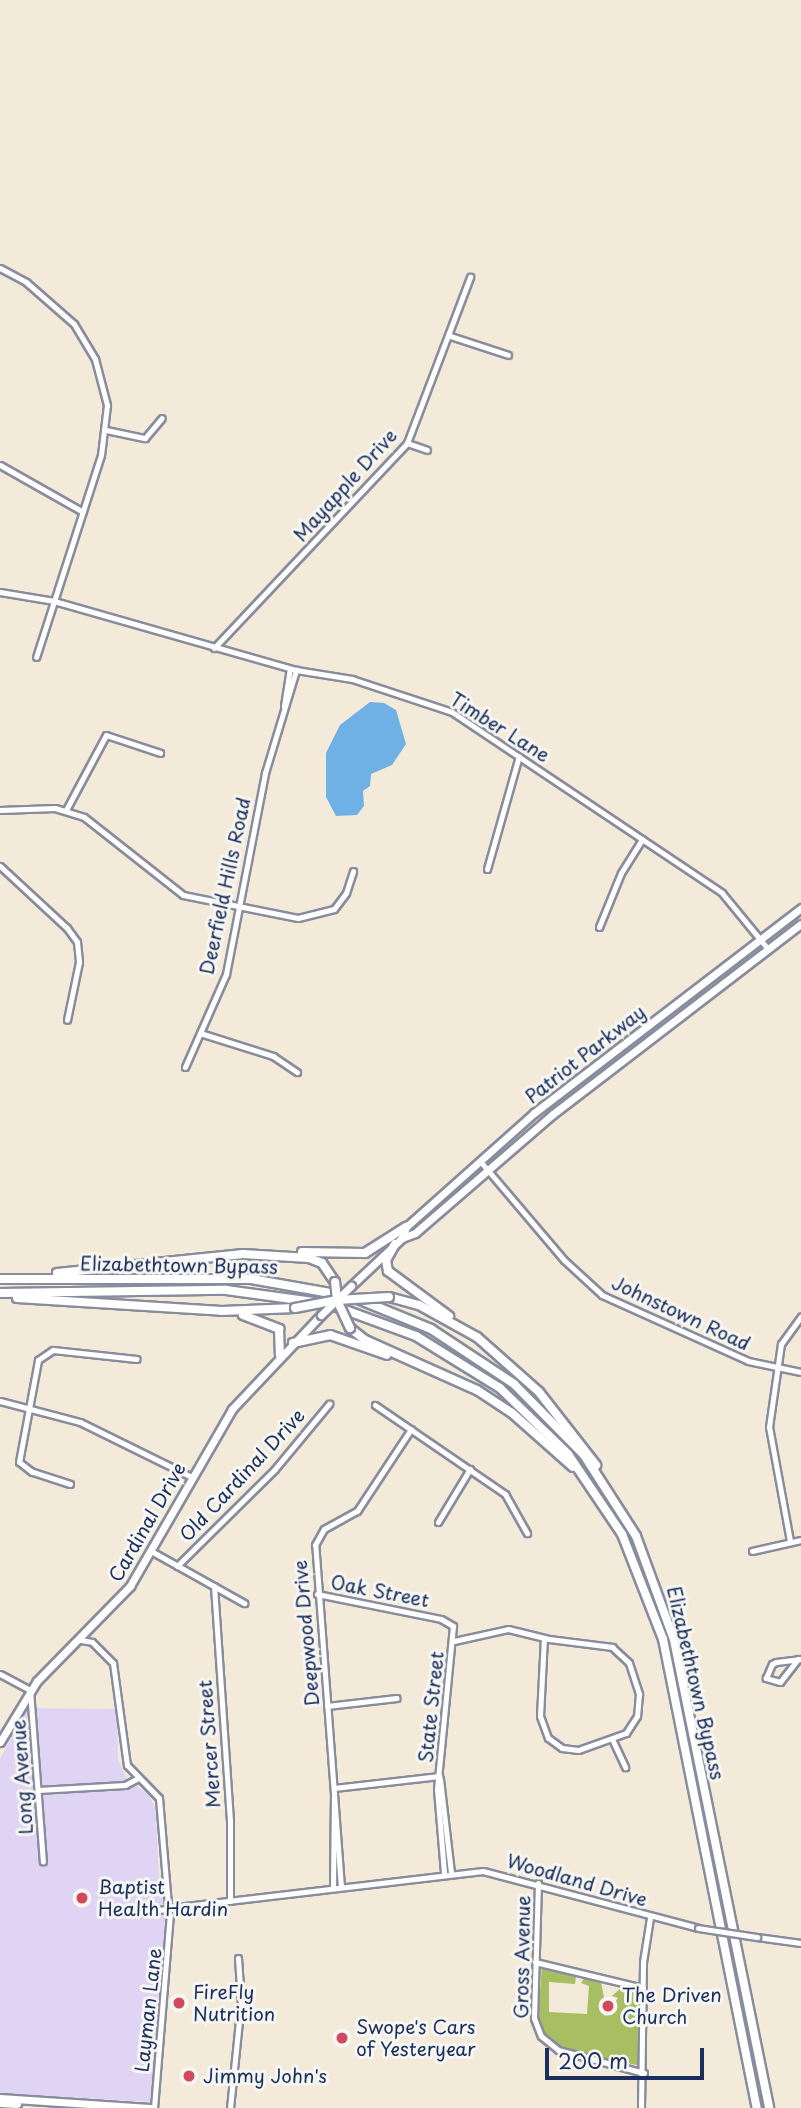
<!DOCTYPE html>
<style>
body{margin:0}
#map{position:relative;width:801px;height:2108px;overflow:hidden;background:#f4eada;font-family:"Playpen Sans",sans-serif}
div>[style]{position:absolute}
.built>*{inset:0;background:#e0d4f4}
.green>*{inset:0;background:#a8be62}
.water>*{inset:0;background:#6fb1e4}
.roads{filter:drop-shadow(2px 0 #888c9c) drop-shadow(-2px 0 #888c9c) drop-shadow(0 2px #888c9c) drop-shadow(0 -2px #888c9c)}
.minor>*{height:5px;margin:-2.5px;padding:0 2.5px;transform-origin:2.5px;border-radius:2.5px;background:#fff}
.major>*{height:7px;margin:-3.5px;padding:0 3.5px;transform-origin:3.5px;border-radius:3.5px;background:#fff}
.highway>*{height:8px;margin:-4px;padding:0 4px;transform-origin:4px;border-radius:4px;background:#fff}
.bridges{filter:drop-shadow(2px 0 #888c9c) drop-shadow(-2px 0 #888c9c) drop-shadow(0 2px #888c9c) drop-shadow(0 -2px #888c9c)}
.minor-bridge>*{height:5px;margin:-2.5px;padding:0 2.5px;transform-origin:2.5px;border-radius:2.5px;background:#fff}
.major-bridge>*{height:7px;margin:-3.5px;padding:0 3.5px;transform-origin:3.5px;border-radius:3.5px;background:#fff}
.highway-bridge>*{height:8px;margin:-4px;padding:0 4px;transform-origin:4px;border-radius:4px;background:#fff}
.dots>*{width:19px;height:19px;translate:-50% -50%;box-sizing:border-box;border:4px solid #f6f6f2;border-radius:50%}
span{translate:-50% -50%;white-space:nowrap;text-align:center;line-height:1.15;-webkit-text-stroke:6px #f6f6f2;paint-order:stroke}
.street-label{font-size:19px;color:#1b2f5e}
.poi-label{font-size:19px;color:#1b2f5e}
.left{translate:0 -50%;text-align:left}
.scale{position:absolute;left:545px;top:2048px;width:159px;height:32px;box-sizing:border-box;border:4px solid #1b2f5e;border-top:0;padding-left:9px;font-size:21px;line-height:24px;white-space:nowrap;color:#1b2f5e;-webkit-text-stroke:5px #f6f6f2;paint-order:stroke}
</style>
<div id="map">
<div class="built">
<div style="clip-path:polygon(27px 1708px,117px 1709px,118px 1759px,126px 1778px,149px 1795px,156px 1810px,159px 1876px,169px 1922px,150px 2102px,0 2093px,0 1759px)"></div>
</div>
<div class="green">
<div style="clip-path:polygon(542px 1965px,576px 1977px,575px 1984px,549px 1982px,549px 2012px,587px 2014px,589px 1986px,581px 1983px,585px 1977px,601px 1982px,605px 2003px,600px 2008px,605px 2016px,617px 2010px,613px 2005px,618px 1998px,612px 1996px,622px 1987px,639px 1991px,641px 2066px,569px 2051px,545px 2036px,538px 2018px)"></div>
</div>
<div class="water">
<div style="clip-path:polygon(370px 702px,384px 703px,396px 710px,406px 744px,392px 765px,371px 774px,370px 786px,363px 791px,364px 806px,357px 815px,336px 816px,326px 797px,326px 753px,340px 725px)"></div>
</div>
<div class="roads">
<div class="minor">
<div style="left:0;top:268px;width:30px;rotate:28deg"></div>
<div style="left:26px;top:282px;width:64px;rotate:41.2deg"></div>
<div style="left:74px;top:324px;width:41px;rotate:59deg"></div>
<div style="left:95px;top:359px;width:48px;rotate:75.4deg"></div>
<div style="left:107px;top:405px;width:50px;rotate:96.8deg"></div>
<div style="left:101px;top:455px;width:212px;rotate:107.8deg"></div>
<div style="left:450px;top:336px;width:61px;rotate:18.1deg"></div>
<div style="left:106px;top:430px;width:40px;rotate:12deg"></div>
<div style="left:145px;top:438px;width:26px;rotate:-50deg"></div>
<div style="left:407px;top:443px;width:21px;rotate:19deg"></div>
<div style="left:0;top:465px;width:95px;rotate:29.5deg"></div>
<div style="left:0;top:592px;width:55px;rotate:9.5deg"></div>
<div style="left:54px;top:601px;width:252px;rotate:15.9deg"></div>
<div style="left:296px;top:670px;width:57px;rotate:9.1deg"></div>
<div style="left:352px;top:679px;width:105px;rotate:18.3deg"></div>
<div style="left:452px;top:712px;width:325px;rotate:33.8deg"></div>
<div style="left:722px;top:893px;width:72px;rotate:50.6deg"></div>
<div style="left:214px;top:648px;width:282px;rotate:-46.7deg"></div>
<div style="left:407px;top:443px;width:178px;rotate:-69.2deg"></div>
<div style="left:284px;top:706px;width:37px;rotate:-81deg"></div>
<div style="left:0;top:810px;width:55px;rotate:-2.1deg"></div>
<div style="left:55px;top:808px;width:30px;rotate:17deg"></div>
<div style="left:84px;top:817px;width:126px;rotate:38.2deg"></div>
<div style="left:183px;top:895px;width:117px;rotate:11.3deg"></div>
<div style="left:298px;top:918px;width:37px;rotate:-14deg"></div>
<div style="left:334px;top:909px;width:20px;rotate:-53deg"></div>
<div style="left:346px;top:893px;width:23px;rotate:-72deg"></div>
<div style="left:66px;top:810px;width:85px;rotate:-61.9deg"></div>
<div style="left:106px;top:735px;width:57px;rotate:18.4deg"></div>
<div style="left:0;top:866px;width:91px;rotate:42.8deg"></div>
<div style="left:67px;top:928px;width:17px;rotate:54deg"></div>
<div style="left:77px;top:942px;width:20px;rotate:84deg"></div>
<div style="left:79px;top:962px;width:59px;rotate:101.7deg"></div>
<div style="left:487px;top:869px;width:117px;rotate:-74.2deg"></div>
<div style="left:599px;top:927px;width:58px;rotate:-67.8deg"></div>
<div style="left:621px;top:873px;width:40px;rotate:-58deg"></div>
<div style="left:200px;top:1033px;width:77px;rotate:17.5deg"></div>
<div style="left:273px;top:1056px;width:29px;rotate:34deg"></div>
<div style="left:185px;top:1067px;width:102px;rotate:-66.2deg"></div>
<div style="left:226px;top:974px;width:205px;rotate:-79deg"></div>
<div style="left:265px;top:773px;width:108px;rotate:-73.2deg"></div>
<div style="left:480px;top:1161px;width:130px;rotate:49.7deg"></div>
<div style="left:564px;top:1260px;width:52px;rotate:42.6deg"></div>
<div style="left:602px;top:1295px;width:160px;rotate:24.3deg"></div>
<div style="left:748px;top:1361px;width:54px;rotate:11.7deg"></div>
<div style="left:0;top:1401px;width:83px;rotate:14.7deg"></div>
<div style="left:80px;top:1422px;width:125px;rotate:26.2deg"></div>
<div style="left:375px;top:1405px;width:158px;rotate:34.4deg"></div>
<div style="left:505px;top:1494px;width:45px;rotate:60.6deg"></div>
<div style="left:70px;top:1484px;width:40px;rotate:-162deg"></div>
<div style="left:32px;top:1472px;width:16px;rotate:-142deg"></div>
<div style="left:19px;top:1462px;width:104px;rotate:-79.4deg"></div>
<div style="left:38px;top:1360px;width:18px;rotate:-34deg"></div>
<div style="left:53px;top:1350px;width:84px;rotate:6.1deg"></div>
<div style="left:438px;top:1522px;width:62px;rotate:-58.9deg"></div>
<div style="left:790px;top:1541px;width:116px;rotate:-100.4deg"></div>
<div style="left:769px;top:1427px;width:84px;rotate:-81.8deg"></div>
<div style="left:781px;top:1344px;width:34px;rotate:-54deg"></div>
<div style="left:151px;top:1551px;width:107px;rotate:29.2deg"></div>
<div style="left:752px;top:1551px;width:50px;rotate:-12.7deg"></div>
<div style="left:177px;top:1566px;width:138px;rotate:-44.7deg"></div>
<div style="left:275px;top:1469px;width:85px;rotate:-50.3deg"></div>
<div style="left:214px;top:1586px;width:236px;rotate:86.1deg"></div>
<div style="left:230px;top:1821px;width:80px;rotate:90deg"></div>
<div style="left:317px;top:1594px;width:126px;rotate:11.4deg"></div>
<div style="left:441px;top:1619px;width:14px;rotate:30deg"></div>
<div style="left:453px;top:1626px;width:164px;rotate:95.6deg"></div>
<div style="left:437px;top:1789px;width:84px;rotate:85.2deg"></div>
<div style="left:81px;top:1640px;width:11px;rotate:10deg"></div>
<div style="left:92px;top:1642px;width:30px;rotate:45deg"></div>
<div style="left:113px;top:1663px;width:103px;rotate:82.2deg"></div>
<div style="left:127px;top:1765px;width:46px;rotate:45.9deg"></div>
<div style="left:159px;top:1798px;width:108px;rotate:85.2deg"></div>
<div style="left:454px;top:1641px;width:55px;rotate:-12.5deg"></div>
<div style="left:508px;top:1629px;width:42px;rotate:13.7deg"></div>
<div style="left:549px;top:1639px;width:64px;rotate:7.2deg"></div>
<div style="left:612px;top:1647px;width:23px;rotate:43deg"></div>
<div style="left:629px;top:1663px;width:33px;rotate:72deg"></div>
<div style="left:639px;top:1694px;width:22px;rotate:95deg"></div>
<div style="left:637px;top:1716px;width:20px;rotate:123deg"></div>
<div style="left:626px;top:1733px;width:51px;rotate:160.5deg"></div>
<div style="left:578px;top:1750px;width:16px;rotate:-173deg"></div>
<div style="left:562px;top:1748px;width:17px;rotate:-144deg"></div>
<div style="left:548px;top:1738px;width:23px;rotate:-110deg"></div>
<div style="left:540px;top:1716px;width:78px;rotate:-87.1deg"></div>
<div style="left:798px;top:1659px;width:29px;rotate:128deg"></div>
<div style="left:780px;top:1682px;width:15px;rotate:-164deg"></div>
<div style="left:766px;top:1678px;width:15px;rotate:-67deg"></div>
<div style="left:772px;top:1664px;width:4px;rotate:-27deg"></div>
<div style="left:776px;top:1662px;width:25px;rotate:-7deg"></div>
<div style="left:0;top:1674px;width:34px;rotate:28deg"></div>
<div style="left:30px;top:1690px;width:172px;rotate:85.7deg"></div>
<div style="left:327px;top:1706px;width:70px;rotate:-6.5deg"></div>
<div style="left:613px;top:1741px;width:29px;rotate:65deg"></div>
<div style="left:440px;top:1779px;width:94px;rotate:83.3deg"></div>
<div style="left:334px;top:1788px;width:106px;rotate:-6.5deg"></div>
<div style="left:38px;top:1790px;width:87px;rotate:-3.3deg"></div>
<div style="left:125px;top:1785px;width:15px;rotate:-28deg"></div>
<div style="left:538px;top:1883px;width:135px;rotate:91.7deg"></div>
<div style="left:534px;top:2018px;width:19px;rotate:69deg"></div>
<div style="left:541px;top:2036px;width:22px;rotate:39deg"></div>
<div style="left:558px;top:2050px;width:89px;rotate:15deg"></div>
<div style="left:341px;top:1887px;width:343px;rotate:-94.3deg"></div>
<div style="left:315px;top:1545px;width:18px;rotate:-61deg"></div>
<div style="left:324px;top:1529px;width:38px;rotate:-29deg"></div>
<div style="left:357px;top:1511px;width:98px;rotate:-56.6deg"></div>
<div style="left:333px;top:1888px;width:93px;rotate:-89.4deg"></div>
<div style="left:177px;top:1907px;width:308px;rotate:-6.7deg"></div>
<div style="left:483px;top:1871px;width:222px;rotate:14.8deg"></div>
<div style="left:134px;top:1914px;width:32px;rotate:-9deg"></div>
<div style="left:757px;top:1937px;width:44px;rotate:7.8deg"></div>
<div style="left:535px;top:1962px;width:111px;rotate:13.5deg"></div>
<div style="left:154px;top:2108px;width:194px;rotate:-85.3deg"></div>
<div style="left:230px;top:2108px;width:107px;rotate:-84.1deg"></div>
<div style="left:241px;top:2002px;width:44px;rotate:-93.9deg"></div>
<div style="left:641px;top:2108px;width:146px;rotate:-89.2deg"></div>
<div style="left:643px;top:1962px;width:45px;rotate:-81deg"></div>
</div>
<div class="major">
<div style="left:402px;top:1238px;width:14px;rotate:-21deg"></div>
<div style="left:415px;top:1233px;width:182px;rotate:-40.8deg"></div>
<div style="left:553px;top:1114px;width:312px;rotate:-37.5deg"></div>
<div style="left:351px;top:1286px;width:70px;rotate:-43.3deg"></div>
<div style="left:402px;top:1238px;width:12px;rotate:-70deg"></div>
<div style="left:406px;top:1227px;width:171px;rotate:-41.7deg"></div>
<div style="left:534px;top:1113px;width:337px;rotate:-37.5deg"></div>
<div style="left:0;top:1742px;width:71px;rotate:-58.8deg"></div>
<div style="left:37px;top:1681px;width:133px;rotate:-45.6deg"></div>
<div style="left:130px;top:1586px;width:204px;rotate:-60deg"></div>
<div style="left:232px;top:1409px;width:129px;rotate:-46.6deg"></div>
<div style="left:0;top:2098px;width:150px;rotate:3.8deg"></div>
<div style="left:0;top:2103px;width:17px;rotate:3deg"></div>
</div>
<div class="highway">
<div style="left:395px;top:1244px;width:18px;rotate:119deg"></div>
<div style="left:386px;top:1260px;width:11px;rotate:80deg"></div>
<div style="left:388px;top:1271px;width:76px;rotate:36.4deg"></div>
<div style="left:302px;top:1252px;width:63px;rotate:0.9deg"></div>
<div style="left:365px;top:1253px;width:49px;rotate:-32.4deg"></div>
<div style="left:57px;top:1273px;width:187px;rotate:-5.8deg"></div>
<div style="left:243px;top:1254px;width:66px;rotate:3.5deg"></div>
<div style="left:309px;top:1258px;width:14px;rotate:21deg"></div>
<div style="left:322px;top:1263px;width:23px;rotate:56deg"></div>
<div style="left:0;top:1279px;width:251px"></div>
<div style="left:251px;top:1279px;width:92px;rotate:10deg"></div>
<div style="left:0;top:1293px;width:226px;rotate:-0.8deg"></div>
<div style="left:226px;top:1290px;width:96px;rotate:7.8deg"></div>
<div style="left:389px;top:1297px;width:31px;rotate:15deg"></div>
<div style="left:419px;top:1305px;width:66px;rotate:28.9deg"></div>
<div style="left:477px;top:1337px;width:83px;rotate:41.6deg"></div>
<div style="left:539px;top:1392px;width:93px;rotate:52deg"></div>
<div style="left:17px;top:1298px;width:205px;rotate:3.6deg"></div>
<div style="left:222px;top:1311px;width:73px;rotate:-2.4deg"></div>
<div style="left:358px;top:1299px;width:79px;rotate:22.3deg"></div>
<div style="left:431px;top:1329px;width:100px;rotate:33.5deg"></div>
<div style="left:514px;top:1384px;width:100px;rotate:45.4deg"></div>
<div style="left:584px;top:1455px;width:96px;rotate:57.3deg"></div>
<div style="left:636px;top:1536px;width:111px;rotate:69.9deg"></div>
<div style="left:674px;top:1640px;width:478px;rotate:78.5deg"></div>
<div style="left:337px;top:1307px;width:84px;rotate:20.2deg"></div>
<div style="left:416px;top:1336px;width:99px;rotate:31.8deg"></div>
<div style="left:500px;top:1388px;width:95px;rotate:44.1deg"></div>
<div style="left:568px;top:1454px;width:97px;rotate:56deg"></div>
<div style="left:622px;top:1534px;width:113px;rotate:68.7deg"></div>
<div style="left:663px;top:1639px;width:478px;rotate:78.7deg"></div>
<div style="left:243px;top:1315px;width:39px;rotate:21deg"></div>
<div style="left:279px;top:1329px;width:26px;rotate:88deg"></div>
<div style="left:350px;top:1328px;width:19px;rotate:39deg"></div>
<div style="left:365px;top:1340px;width:123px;rotate:24.1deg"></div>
<div style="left:477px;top:1390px;width:42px;rotate:33.3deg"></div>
<div style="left:512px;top:1413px;width:81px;rotate:41.5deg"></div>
<div style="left:293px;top:1343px;width:38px;rotate:-12deg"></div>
<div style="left:330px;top:1335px;width:60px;rotate:19.3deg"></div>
</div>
</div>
<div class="bridges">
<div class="minor-bridge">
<div style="left:698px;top:1928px;width:60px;rotate:8.7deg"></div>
</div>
<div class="major-bridge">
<div style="left:321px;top:1315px;width:42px;rotate:-44deg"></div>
</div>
<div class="highway-bridge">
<div style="left:295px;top:1308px;width:43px;rotate:-10.8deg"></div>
<div style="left:337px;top:1300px;width:18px;rotate:-96deg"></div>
<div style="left:350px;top:1328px;width:31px;rotate:-115deg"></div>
<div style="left:337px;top:1300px;width:52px;rotate:-3.3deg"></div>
</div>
</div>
<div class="dots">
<div style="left:82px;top:1898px;background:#d1495b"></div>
<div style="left:179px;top:2003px;background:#d1495b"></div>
<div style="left:608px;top:2006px;background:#d1495b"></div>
<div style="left:342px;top:2038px;background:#d1495b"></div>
<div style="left:189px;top:2076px;background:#d1495b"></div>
</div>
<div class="street-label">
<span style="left:345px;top:485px;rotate:-48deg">Mayapple Drive</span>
<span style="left:500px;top:727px;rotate:32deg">Timber Lane</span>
<span style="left:225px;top:886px;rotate:-78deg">Deerfield Hills Road</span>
<span style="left:585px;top:1054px;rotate:-38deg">Patriot Parkway</span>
<span style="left:179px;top:1265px;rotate:1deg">Elizabethtown Bypass</span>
<span style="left:681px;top:1313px;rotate:25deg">Johnstown Road</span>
<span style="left:242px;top:1475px;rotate:-47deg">Old Cardinal Drive</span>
<span style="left:147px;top:1522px;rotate:-60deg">Cardinal Drive</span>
<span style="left:380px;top:1591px;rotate:11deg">Oak Street</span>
<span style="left:306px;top:1633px;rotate:-95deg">Deepwood Drive</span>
<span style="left:696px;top:1683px;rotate:77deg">Elizabethtown Bypass</span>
<span style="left:431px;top:1707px;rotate:-84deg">State Street</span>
<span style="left:209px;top:1744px;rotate:-94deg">Mercer Street</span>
<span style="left:22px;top:1777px;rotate:-94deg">Long Avenue</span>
<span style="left:577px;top:1880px;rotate:16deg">Woodland Drive</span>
<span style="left:522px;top:1957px;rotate:-89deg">Gross Avenue</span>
<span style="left:148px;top:2010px;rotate:-84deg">Layman Lane</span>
</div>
<div class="poi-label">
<span class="left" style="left:98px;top:1898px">Baptist<br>Health Hardin</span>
<span class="left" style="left:193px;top:2003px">FireFly<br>Nutrition</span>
<span class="left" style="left:622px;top:2006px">The Driven<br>Church</span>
<span class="left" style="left:356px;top:2038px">Swope's Cars<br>of Yesteryear</span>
<span class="left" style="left:203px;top:2076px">Jimmy John's</span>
</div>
<div class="scale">200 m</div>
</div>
